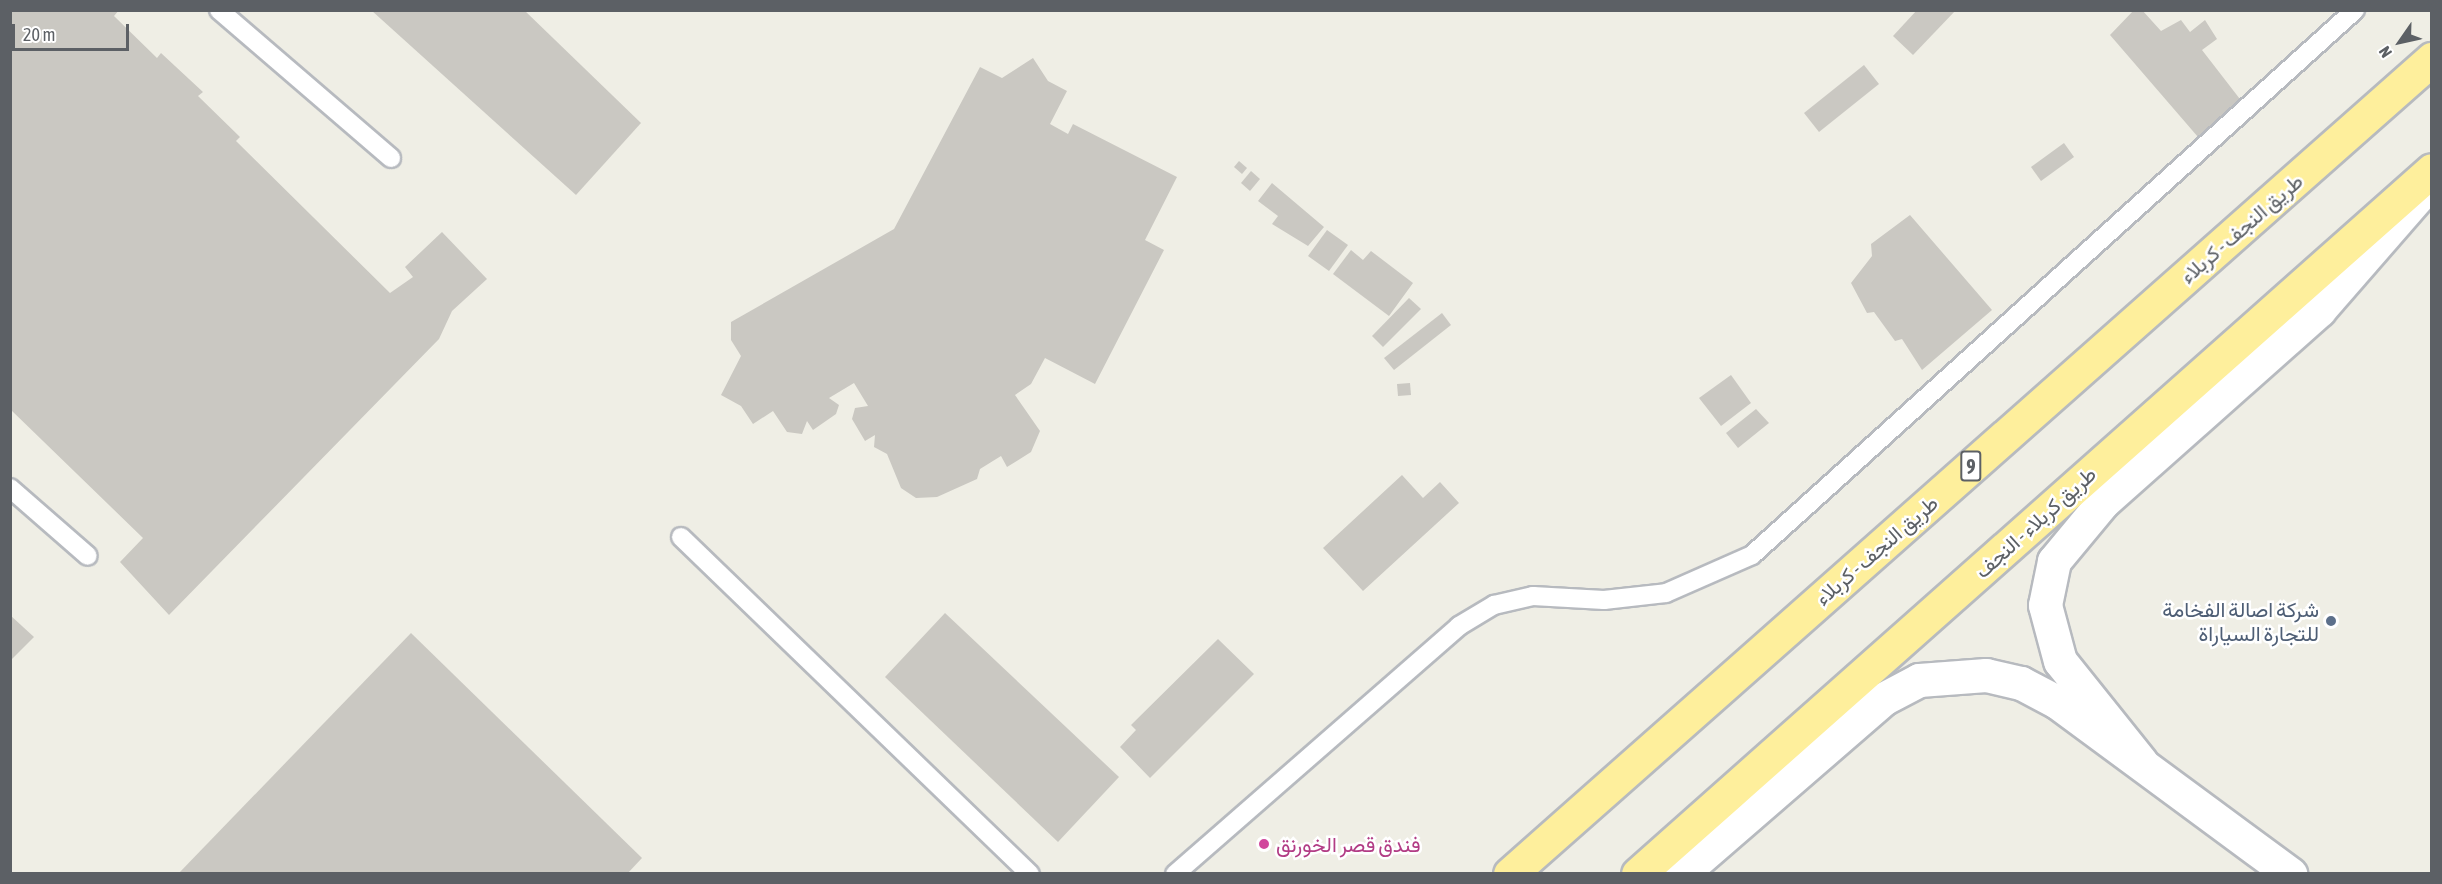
<!DOCTYPE html>
<meta charset="utf-8">
<style>
body{margin:0}
#map{position:relative;width:2442px;height:884px;overflow:hidden;background:#efeee5;font-family:"Asap Condensed",Vazirmatn,sans-serif}
div>[style]{position:absolute}
.building>*{inset:0;background:#cac8c2}
.roads{filter:drop-shadow(2px 0 #b7babf) drop-shadow(-2px 0 #b7babf) drop-shadow(0 2px #b7babf) drop-shadow(0 -2px #b7babf)}
.service>*{height:18px;margin:-9px;padding:0 9px;transform-origin:9px;border-radius:9px;background:#fff}
.tertiary>*{height:33px;margin:-16.5px;padding:0 16.5px;transform-origin:16.5px;border-radius:16.5px;background:#fff}
.trunk>*{height:33px;margin:-16.5px;padding:0 16.5px;transform-origin:16.5px;border-radius:16.5px;background:#feef9c}
.dots>*{width:16px;height:16px;translate:-50% -50%;box-sizing:border-box;border:3px solid #fff;border-radius:50%}
span{translate:-50% -50%;white-space:nowrap;text-align:center;line-height:1.15;-webkit-text-stroke:5px #fff;paint-order:stroke}
.shield-label span{padding:2px 4px;background:#fff;border:2px solid;border-radius:4px;-webkit-text-stroke-width:0}
.shield-label{font-size:20px;color:#5c6065;font-weight:700}
.street-label{font-size:21px;color:#5c6065}
.service-label{font-size:21px;color:#4e5e75}
.right{translate:-100% -50%;text-align:right}
.hotel-label{font-size:21px;color:#b23c85}
.left{translate:0 -50%;text-align:left}
.frame{position:absolute;inset:0;border:12px solid #5c6065;pointer-events:none}
.north{position:absolute;left:2370px;top:12px;width:60px;height:60px;-webkit-text-stroke:4px #fff;paint-order:stroke;rotate:236deg;font-size:16px;font-weight:700;line-height:24px;text-align:center;color:#5c6065}
.north::after{content:'';display:block;margin:auto;width:21px;height:27px;background:#5c6065;clip-path:polygon(50% 0,100% 100%,50% 72%,0 100%)}
.scale{position:absolute;left:12px;top:24px;width:117px;height:27px;box-sizing:border-box;border:3px solid #5c6065;border-top:0;padding-left:8px;font-size:18px;line-height:21px;white-space:nowrap;color:#5c6065;-webkit-text-stroke:4px #fff;paint-order:stroke}
</style>
<div id="map">
<div class="building">
<div style="clip-path:polygon(10px 10px,119px 10px,114px 16px,157px 58px,161px 53px,203px 92px,198px 96px,240px 137px,236px 141px,390px 293px,413px 277px,405px 267px,442px 232px,487px 279px,452px 311px,439px 339px,169px 615px,120px 562px,143px 538px,10px 409px)"></div>
<div style="clip-path:polygon(371px 10px,524px 10px,641px 123px,576px 195px)"></div>
<div style="clip-path:polygon(1917px 10px,1956px 10px,1913px 55px,1893px 36px)"></div>
<div style="clip-path:polygon(2134px 10px,2142px 10px,2161px 31px,2181px 20px,2190px 32px,2205px 20px,2217px 39px,2202px 50px,2243px 103px,2198px 137px,2110px 35px)"></div>
<div style="clip-path:polygon(1033px 58px,1048px 81px,1067px 91px,1050px 124px,1068px 134px,1073px 124px,1177px 177px,1145px 240px,1164px 250px,1095px 384px,1045px 358px,1031px 384px,1015px 395px,1040px 431px,1031px 452px,1007px 467px,1001px 456px,980px 469px,977px 479px,937px 497px,916px 498px,901px 488px,887px 454px,874px 447px,875px 435px,865px 441px,852px 419px,855px 408px,868px 406px,854px 383px,829px 398px,839px 405px,836px 414px,813px 430px,807px 421px,802px 434px,787px 432px,773px 411px,753px 424px,741px 406px,721px 395px,741px 356px,731px 340px,731px 322px,894px 229px,980px 67px,1002px 78px)"></div>
<div style="clip-path:polygon(1864px 65px,1879px 84px,1819px 132px,1804px 113px)"></div>
<div style="clip-path:polygon(2064px 143px,2074px 157px,2041px 181px,2031px 167px)"></div>
<div style="clip-path:polygon(1239px 161px,1247px 168px,1242px 174px,1234px 167px)"></div>
<div style="clip-path:polygon(1251px 171px,1260px 179px,1250px 191px,1241px 183px)"></div>
<div style="clip-path:polygon(1272px 183px,1324px 227px,1308px 246px,1272px 224px,1278px 216px,1258px 201px)"></div>
<div style="clip-path:polygon(1910px 215px,1992px 310px,1922px 370px,1902px 339px,1895px 341px,1874px 312px,1867px 313px,1851px 283px,1872px 256px,1871px 244px)"></div>
<div style="clip-path:polygon(1327px 230px,1348px 245px,1329px 271px,1308px 256px)"></div>
<div style="clip-path:polygon(1351px 250px,1363px 260px,1371px 251px,1413px 283px,1389px 316px,1333px 274px)"></div>
<div style="clip-path:polygon(1409px 298px,1421px 309px,1383px 347px,1372px 336px)"></div>
<div style="clip-path:polygon(1442px 313px,1451px 325px,1394px 370px,1384px 358px)"></div>
<div style="clip-path:polygon(1731px 375px,1751px 403px,1721px 426px,1699px 398px)"></div>
<div style="clip-path:polygon(1410px 383px,1411px 395px,1398px 396px,1397px 384px)"></div>
<div style="clip-path:polygon(1756px 409px,1769px 423px,1738px 448px,1726px 433px)"></div>
<div style="clip-path:polygon(1402px 475px,1423px 498px,1440px 482px,1459px 503px,1363px 591px,1323px 548px)"></div>
<div style="clip-path:polygon(945px 613px,1119px 777px,1058px 842px,885px 677px)"></div>
<div style="clip-path:polygon(10px 615px,34px 637px,10px 661px)"></div>
<div style="clip-path:polygon(411px 633px,642px 858px,627px 874px,178px 874px)"></div>
<div style="clip-path:polygon(1218px 639px,1254px 674px,1150px 778px,1120px 747px,1136px 730px,1131px 725px)"></div>
</div>
<div class="roads">
<div class="service">
<div style="left:219px;top:10px;width:227px;rotate:40.7deg"></div>
<div style="left:10px;top:488px;width:103px;rotate:41.1deg"></div>
<div style="left:681px;top:537px;width:485px;rotate:44deg"></div>
<div style="left:1175px;top:874px;width:377px;rotate:-41.1deg"></div>
<div style="left:1459px;top:626px;width:41px;rotate:-31deg"></div>
<div style="left:1494px;top:605px;width:40px;rotate:-13deg"></div>
<div style="left:1533px;top:596px;width:71px;rotate:3.2deg"></div>
<div style="left:1604px;top:600px;width:62px;rotate:-6.4deg"></div>
<div style="left:1666px;top:593px;width:94px;rotate:-23.8deg"></div>
<div style="left:1752px;top:555px;width:813px;rotate:-42.11deg"></div>
</div>
<div class="tertiary">
<div style="left:2141px;top:762px;width:129px;rotate:-128.7deg"></div>
<div style="left:2060px;top:661px;width:58px;rotate:-105deg"></div>
<div style="left:2045px;top:605px;width:45px;rotate:-78.4deg"></div>
<div style="left:2054px;top:561px;width:77px;rotate:-50.3deg"></div>
<div style="left:2103px;top:502px;width:289px;rotate:-41.6deg"></div>
<div style="left:2319px;top:310px;width:154px;rotate:-49deg"></div>
<div style="left:1681px;top:874px;width:267px;rotate:-40.9deg"></div>
<div style="left:1883px;top:699px;width:41px;rotate:-27.8deg"></div>
<div style="left:1919px;top:680px;width:67px;rotate:-4.3deg"></div>
<div style="left:1986px;top:675px;width:36px;rotate:13deg"></div>
<div style="left:2021px;top:683px;width:41px;rotate:27.8deg"></div>
<div style="left:2057px;top:702px;width:290px;rotate:36.4deg"></div>
</div>
<div class="trunk">
<div style="left:1510px;top:874px;width:1231px;rotate:-41.48deg"></div>
<div style="left:1638px;top:874px;width:1061px;rotate:-41.56deg"></div>
</div>
</div>
<div class="dots">
<div style="left:2331px;top:621px;background:#5c6f8a"></div>
<div style="left:1264px;top:844px;background:#d1479c"></div>
</div>
<div class="shield-label">
<span style="left:1971px;top:466px">9</span>
</div>
<div class="street-label">
<span style="left:2241px;top:228px;rotate:-41deg">طريق النجف - کربلاء</span>
<span style="left:2035px;top:522px;rotate:-42deg">طريق کربلاء - النجف</span>
<span style="left:1876px;top:550px;rotate:-41deg">طريق النجف - کربلاء</span>
</div>
<div class="service-label">
<span class="right" style="left:2319px;top:621px">شركة اصالة الفخامة<br>للتجارة السياراة</span>
</div>
<div class="hotel-label">
<span class="left" style="left:1276px;top:844px">فندق قصر الخورنق</span>
</div>
<div class="frame"></div>
<div class="north">N</div>
<div class="scale">20 m</div>
</div>
